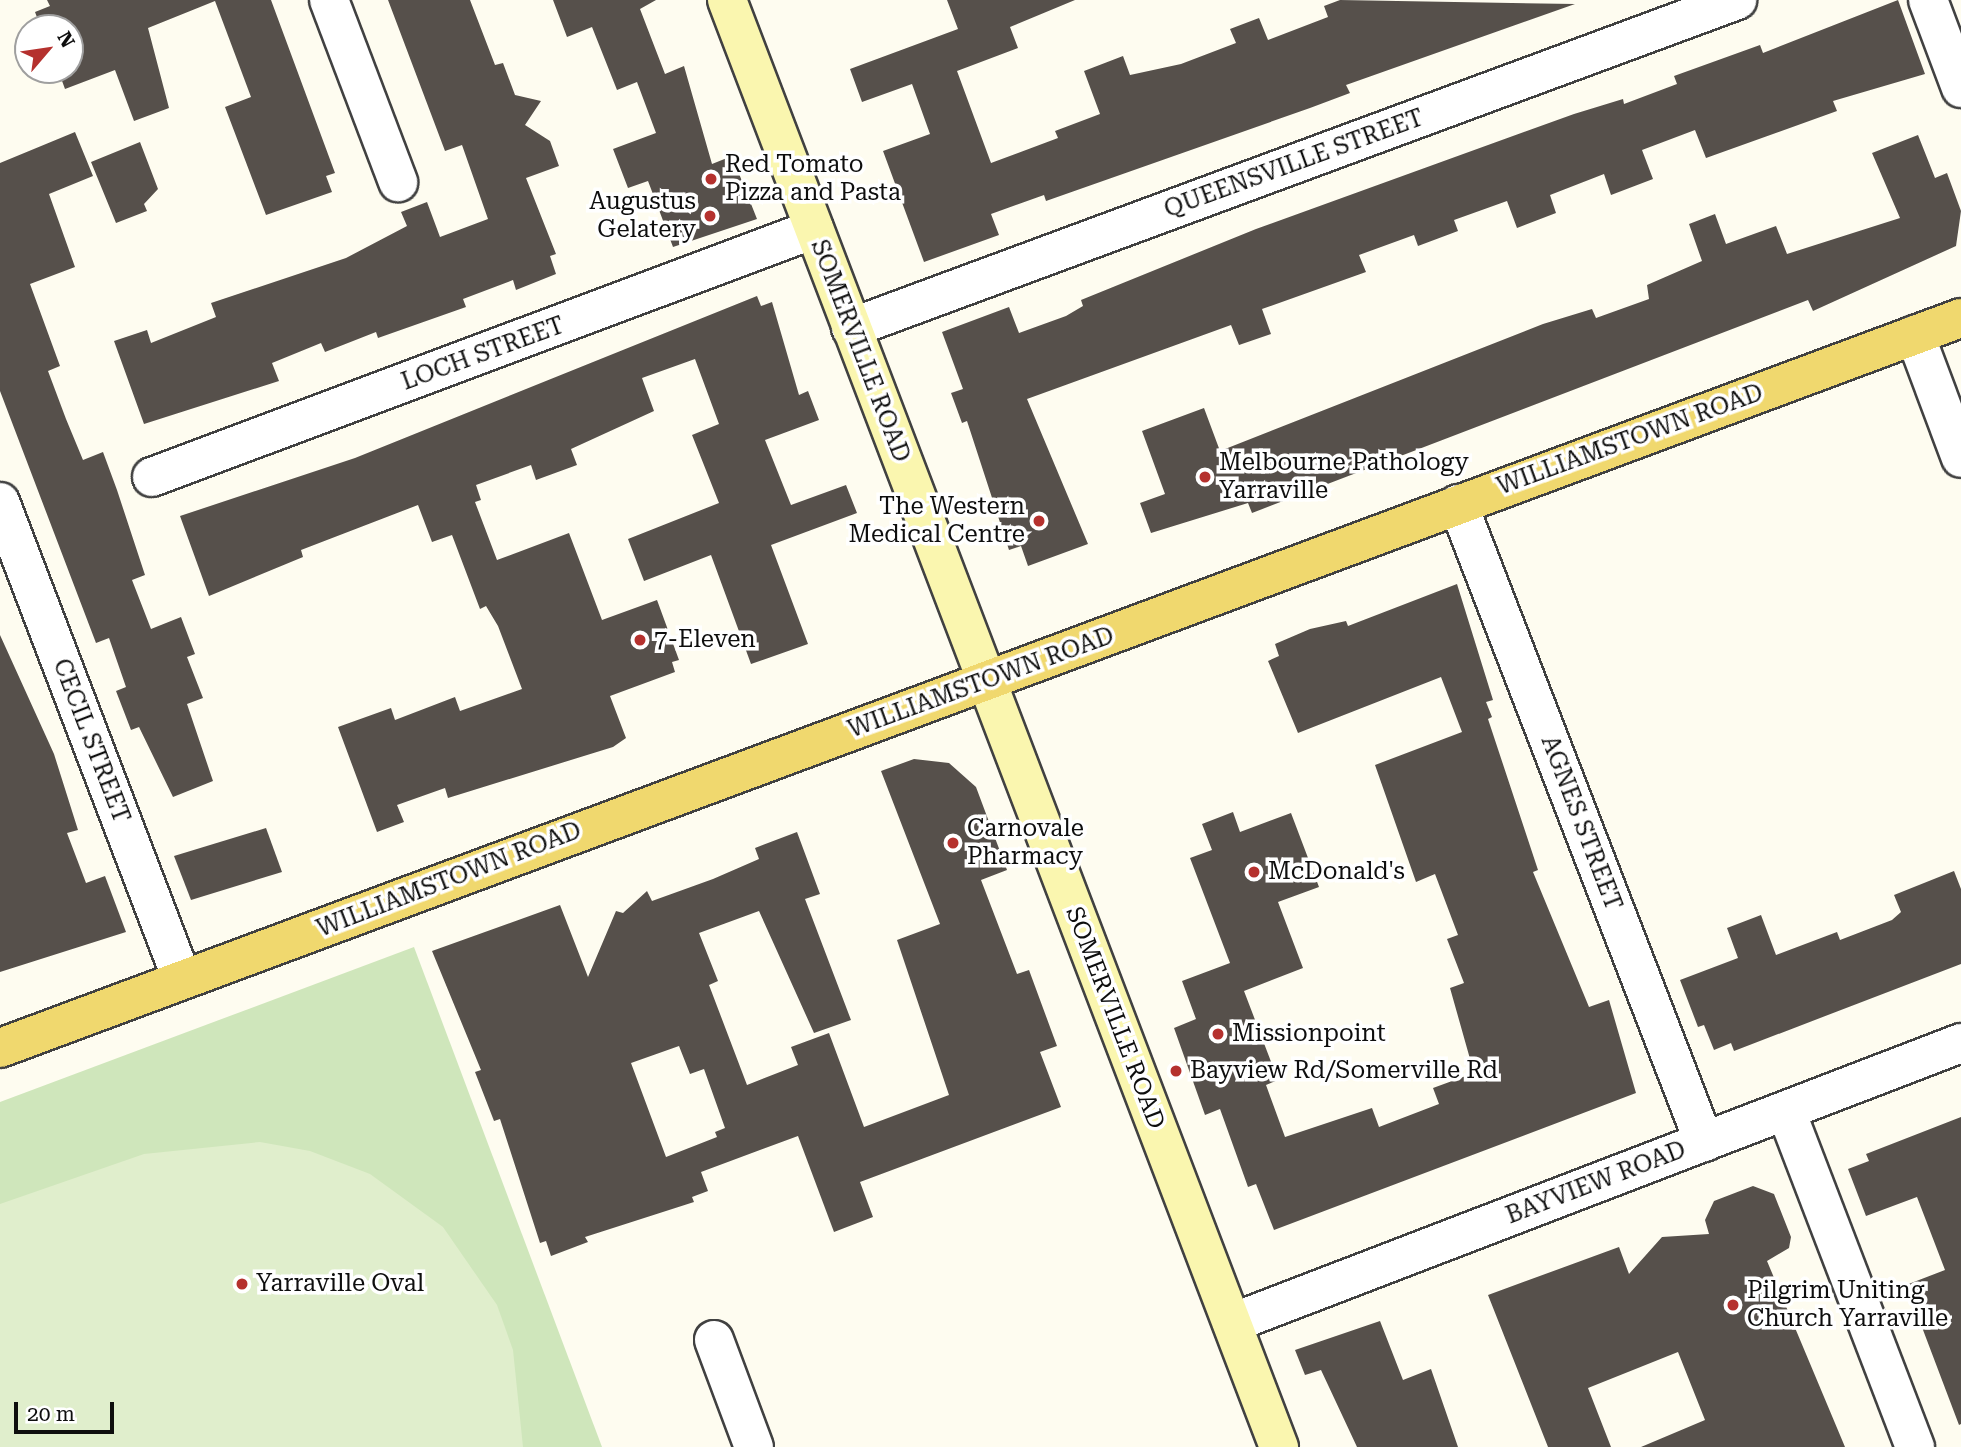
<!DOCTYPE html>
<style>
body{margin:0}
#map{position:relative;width:1961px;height:1447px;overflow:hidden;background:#fefcf0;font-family:"Roboto Serif",serif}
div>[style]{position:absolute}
.green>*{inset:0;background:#cfe6bb}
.pitch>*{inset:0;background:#e0eecc}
.building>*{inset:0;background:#56504b}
.roads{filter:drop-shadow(2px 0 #414141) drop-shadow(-2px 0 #414141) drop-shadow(0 2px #414141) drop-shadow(0 -2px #414141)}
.street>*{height:38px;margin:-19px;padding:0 19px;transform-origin:19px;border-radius:19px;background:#fff}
.secondary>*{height:38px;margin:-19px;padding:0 19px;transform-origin:19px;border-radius:19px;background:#faf6af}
.primary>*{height:38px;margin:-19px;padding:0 19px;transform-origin:19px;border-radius:19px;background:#f0d86e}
.dots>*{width:19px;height:19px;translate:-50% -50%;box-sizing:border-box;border:4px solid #fff;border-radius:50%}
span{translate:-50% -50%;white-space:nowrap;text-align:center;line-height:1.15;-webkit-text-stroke:7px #fff;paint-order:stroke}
.street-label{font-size:24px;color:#0e0e0e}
.poi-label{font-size:24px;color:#0e0e0e}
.left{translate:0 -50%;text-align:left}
.right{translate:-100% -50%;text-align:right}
.north{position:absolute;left:14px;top:14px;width:70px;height:70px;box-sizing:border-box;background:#fff;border:2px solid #9f9f9f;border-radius:50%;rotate:61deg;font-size:19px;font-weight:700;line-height:28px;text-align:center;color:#0e0e0e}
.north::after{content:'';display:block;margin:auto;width:24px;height:32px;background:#b5312e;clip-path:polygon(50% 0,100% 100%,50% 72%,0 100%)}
.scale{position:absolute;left:14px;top:1402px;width:100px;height:32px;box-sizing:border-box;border:4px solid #0e0e0e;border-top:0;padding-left:9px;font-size:21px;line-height:24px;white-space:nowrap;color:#0e0e0e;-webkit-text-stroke:5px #fff;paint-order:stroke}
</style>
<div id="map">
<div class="green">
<div style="clip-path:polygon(414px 947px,602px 1447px,0 1447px,0 1102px)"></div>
</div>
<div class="pitch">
<div style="clip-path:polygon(260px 1142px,310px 1151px,370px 1174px,443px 1227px,497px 1305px,513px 1350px,523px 1447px,0 1447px,0 1204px,144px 1154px)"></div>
</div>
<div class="building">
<div style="clip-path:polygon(47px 0,271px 0,335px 173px,326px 176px,332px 192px,266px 215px,225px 107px,251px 97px,215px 1px,148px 28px,169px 108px,134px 121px,115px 70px,65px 89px,58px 70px,70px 70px,70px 28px,41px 28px,35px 12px,50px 6px)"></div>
<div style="clip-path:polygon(388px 0,470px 0,495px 65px,503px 63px,515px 95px,541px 101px,525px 125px,550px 141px,559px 166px,526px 178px,556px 254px,550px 256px,556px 274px,516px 290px,513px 280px,463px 299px,466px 307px,378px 338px,376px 332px,325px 352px,321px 343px,272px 363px,279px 381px,144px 424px,114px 341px,147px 330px,151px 343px,216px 317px,211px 303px,346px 258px,407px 226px,401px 212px,427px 202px,440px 237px,488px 219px,462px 145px,445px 151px)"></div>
<div style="clip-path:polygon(553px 0,656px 0,640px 9px,665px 74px,684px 66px,712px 164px,732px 156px,757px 219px,673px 247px,648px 181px,628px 188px,613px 149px,656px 133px,637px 82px,617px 90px,592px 27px,567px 37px)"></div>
<div style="clip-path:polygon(947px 0,1075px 0,1010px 27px,1018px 48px,957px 71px,991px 163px,1058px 138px,1055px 131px,1100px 114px,1084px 71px,1123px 56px,1130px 75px,1181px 64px,1236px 43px,1230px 29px,1259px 18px,1268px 40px,1328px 17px,1324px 6px,1340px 0,1575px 4px,1346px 85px,1350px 93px,1310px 108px,1046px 201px,1044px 195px,991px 214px,999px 235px,924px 262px,883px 151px,930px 134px,912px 84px,862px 102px,850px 69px,958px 29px)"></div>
<div style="clip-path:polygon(1898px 0,1925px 74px,1833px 101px,1837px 111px,1706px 158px,1695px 130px,1642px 150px,1653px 179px,1611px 195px,1604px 174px,1550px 195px,1556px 213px,1517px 228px,1507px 201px,1454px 220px,1458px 231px,1418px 246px,1414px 235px,1359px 255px,1366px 272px,1262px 309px,1271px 334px,1239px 345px,1231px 325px,1027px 399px,1088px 544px,1028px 566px,1021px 546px,1009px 550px,967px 421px,962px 423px,951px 393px,963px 389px,942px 332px,1009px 307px,1019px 333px,1066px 316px,1083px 306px,1081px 300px,1256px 229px,1574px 114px,1623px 99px,1624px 104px,1677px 84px,1674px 76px,1760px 45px,1763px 53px)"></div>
<div style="clip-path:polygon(75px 132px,93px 176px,49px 194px,75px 267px,30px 284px,60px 366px,48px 371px,66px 419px,83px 460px,103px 452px,117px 490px,145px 575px,132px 580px,151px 629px,181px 617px,195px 654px,187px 657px,203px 698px,187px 704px,213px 781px,173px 797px,139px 727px,131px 730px,116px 691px,126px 687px,109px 638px,96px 643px,0 391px,0 163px)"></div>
<div style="clip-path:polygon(1918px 135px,1935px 178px,1947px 173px,1961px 211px,1956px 246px,1813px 311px,1808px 300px,1252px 513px,1248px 503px,1151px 533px,1140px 503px,1165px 494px,1142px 431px,1204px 408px,1220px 451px,1543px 324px,1592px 309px,1596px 318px,1649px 299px,1647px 285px,1702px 261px,1689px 224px,1715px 214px,1726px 244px,1776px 226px,1787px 254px,1900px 218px,1872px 153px)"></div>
<div style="clip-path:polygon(140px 142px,158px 189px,144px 204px,147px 211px,116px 223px,91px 162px)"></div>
<div style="clip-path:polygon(757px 296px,761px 306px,772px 302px,799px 395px,808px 391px,819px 420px,765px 440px,791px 505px,846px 485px,857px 513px,771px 545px,808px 644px,751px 664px,711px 555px,644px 581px,628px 539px,719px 503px,692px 435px,719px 424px,695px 359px,642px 378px,654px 411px,571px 449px,577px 465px,536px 480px,531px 465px,476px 485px,481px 500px,475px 502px,497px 560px,569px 533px,602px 620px,657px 600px,679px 660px,672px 662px,675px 672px,610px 696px,626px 738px,613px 747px,448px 798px,445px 788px,397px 805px,404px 822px,377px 832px,338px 727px,391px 708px,395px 720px,455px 697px,460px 711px,522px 689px,498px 626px,486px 606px,480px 609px,452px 535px,432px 542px,418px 505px,301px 550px,303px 557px,209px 596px,180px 516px,355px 458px)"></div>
<div style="clip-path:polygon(1457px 584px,1493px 700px,1486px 702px,1492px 717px,1488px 719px,1538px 870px,1533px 872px,1589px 1007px,1609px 1000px,1636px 1093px,1274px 1230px,1256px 1184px,1248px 1187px,1220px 1109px,1205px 1115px,1174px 1028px,1196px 1019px,1182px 981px,1230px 963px,1190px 858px,1212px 850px,1202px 824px,1233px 812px,1240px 832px,1291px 813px,1319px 887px,1278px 902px,1303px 968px,1244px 991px,1278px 1080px,1266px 1085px,1285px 1137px,1372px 1108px,1379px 1127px,1439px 1104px,1433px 1088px,1474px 1073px,1450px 988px,1464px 983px,1447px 939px,1458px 935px,1435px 874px,1416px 882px,1375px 765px,1462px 732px,1441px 677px,1298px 733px,1268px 661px,1279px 656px,1275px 644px,1310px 629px,1346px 621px,1348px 626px)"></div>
<div style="clip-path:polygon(0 635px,54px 754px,78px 830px,67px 833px,86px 883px,105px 876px,126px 932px,0 972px)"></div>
<div style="clip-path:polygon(evenodd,914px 759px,949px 763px,976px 787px,1007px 870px,981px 880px,1017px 974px,1029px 970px,1057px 1046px,1040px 1052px,1061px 1107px,860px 1182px,873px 1217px,834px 1232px,798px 1136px,701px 1172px,708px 1191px,692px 1197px,694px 1202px,585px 1237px,588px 1242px,551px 1256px,546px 1241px,540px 1243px,500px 1119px,494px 1121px,475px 1072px,481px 1070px,432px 951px,560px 905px,588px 977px,616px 911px,623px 913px,647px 891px,652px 901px,713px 879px,759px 859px,755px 848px,797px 832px,820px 894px,805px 899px,851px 1020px,814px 1033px,759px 911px,699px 933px,718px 981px,709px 985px,747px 1085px,798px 1065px,791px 1047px,829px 1033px,864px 1127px,949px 1095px,897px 940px,940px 924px,881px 771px,914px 759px,679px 1046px,690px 1074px,704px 1069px,725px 1128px,715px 1132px,717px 1137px,666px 1157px,631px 1063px,679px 1046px)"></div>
<div style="clip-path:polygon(266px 828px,282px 872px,191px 900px,174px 856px)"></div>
<div style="clip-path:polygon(1954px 871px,1961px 889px,1961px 964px,1734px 1051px,1731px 1043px,1714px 1050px,1704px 1025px,1698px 1027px,1680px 980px,1738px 958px,1727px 928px,1761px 915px,1776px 955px,1837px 932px,1840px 940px,1892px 920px,1901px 912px,1894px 895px)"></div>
<div style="clip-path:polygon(1961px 1117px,1961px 1424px,1959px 1425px,1906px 1285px,1945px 1270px,1917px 1197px,1866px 1216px,1848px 1169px,1869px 1161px,1866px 1154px)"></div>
<div style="clip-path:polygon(1753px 1186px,1774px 1194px,1791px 1237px,1789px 1248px,1767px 1261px,1845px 1447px,1641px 1447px,1705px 1420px,1678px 1352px,1588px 1388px,1611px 1447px,1548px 1447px,1488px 1295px,1619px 1247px,1629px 1274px,1662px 1237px,1709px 1234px,1705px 1220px,1714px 1201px)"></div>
<div style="clip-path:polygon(1380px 1321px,1403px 1380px,1431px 1369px,1458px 1447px,1357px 1447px,1321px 1370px,1305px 1375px,1295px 1350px)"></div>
</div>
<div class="roads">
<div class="street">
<div style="left:329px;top:0;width:195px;rotate:69.2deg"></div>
<div style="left:1928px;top:0;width:94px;rotate:69.4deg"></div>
<div style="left:851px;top:328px;width:945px;rotate:-20.31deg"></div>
<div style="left:1915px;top:335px;width:131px;rotate:69.5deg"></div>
<div style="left:152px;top:477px;width:707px;rotate:-20.54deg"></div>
<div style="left:0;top:502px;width:511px;rotate:69.12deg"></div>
<div style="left:1458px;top:504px;width:684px;rotate:68.91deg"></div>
<div style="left:1786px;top:1111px;width:360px;rotate:69deg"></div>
<div style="left:1232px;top:1323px;width:781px;rotate:-21.01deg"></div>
<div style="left:714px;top:1340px;width:114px;rotate:69.5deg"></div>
</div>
<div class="secondary">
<div style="left:727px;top:0;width:1549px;rotate:69.12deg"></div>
</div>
<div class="primary">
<div style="left:0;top:1048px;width:2092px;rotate:-20.42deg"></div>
</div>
</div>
<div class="dots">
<div style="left:711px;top:179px;background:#b5312e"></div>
<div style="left:710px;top:216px;background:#b5312e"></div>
<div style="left:1205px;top:477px;background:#b5312e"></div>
<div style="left:1039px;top:521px;background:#b5312e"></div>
<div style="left:640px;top:640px;background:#b5312e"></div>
<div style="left:953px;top:843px;background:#b5312e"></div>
<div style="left:1254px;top:872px;background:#b5312e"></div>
<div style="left:1218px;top:1034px;background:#b5312e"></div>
<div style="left:1176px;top:1071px;background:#b5312e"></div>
<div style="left:242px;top:1284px;background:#b5312e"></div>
<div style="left:1733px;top:1305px;background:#b5312e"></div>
</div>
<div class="street-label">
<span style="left:1294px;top:164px;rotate:-20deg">QUEENSVILLE STREET</span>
<span style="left:860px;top:351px;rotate:69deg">SOMERVILLE ROAD</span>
<span style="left:483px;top:354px;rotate:-20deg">LOCH STREET</span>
<span style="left:1630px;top:440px;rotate:-20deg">WILLIAMSTOWN ROAD</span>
<span style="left:981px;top:683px;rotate:-20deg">WILLIAMSTOWN ROAD</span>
<span style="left:91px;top:741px;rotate:69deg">CECIL STREET</span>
<span style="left:1581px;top:823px;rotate:69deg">AGNES STREET</span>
<span style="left:449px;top:880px;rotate:-21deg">WILLIAMSTOWN ROAD</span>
<span style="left:1115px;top:1018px;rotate:69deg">SOMERVILLE ROAD</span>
<span style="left:1596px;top:1183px;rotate:-21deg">BAYVIEW ROAD</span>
</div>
<div class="poi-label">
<span class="left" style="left:725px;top:179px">Red Tomato<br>Pizza and Pasta</span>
<span class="right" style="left:696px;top:216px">Augustus<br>Gelatery</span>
<span class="left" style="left:1219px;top:477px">Melbourne Pathology<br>Yarraville</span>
<span class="right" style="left:1025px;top:521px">The Western<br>Medical Centre</span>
<span class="left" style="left:654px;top:640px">7-Eleven</span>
<span class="left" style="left:967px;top:843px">Carnovale<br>Pharmacy</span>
<span class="left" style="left:1268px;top:872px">McDonald's</span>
<span class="left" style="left:1232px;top:1034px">Missionpoint</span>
<span class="left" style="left:1190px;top:1071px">Bayview Rd/Somerville Rd</span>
<span class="left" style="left:256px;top:1284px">Yarraville Oval</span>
<span class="left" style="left:1747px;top:1305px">Pilgrim Uniting<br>Church Yarraville</span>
</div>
<div class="north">N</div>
<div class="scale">20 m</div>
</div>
